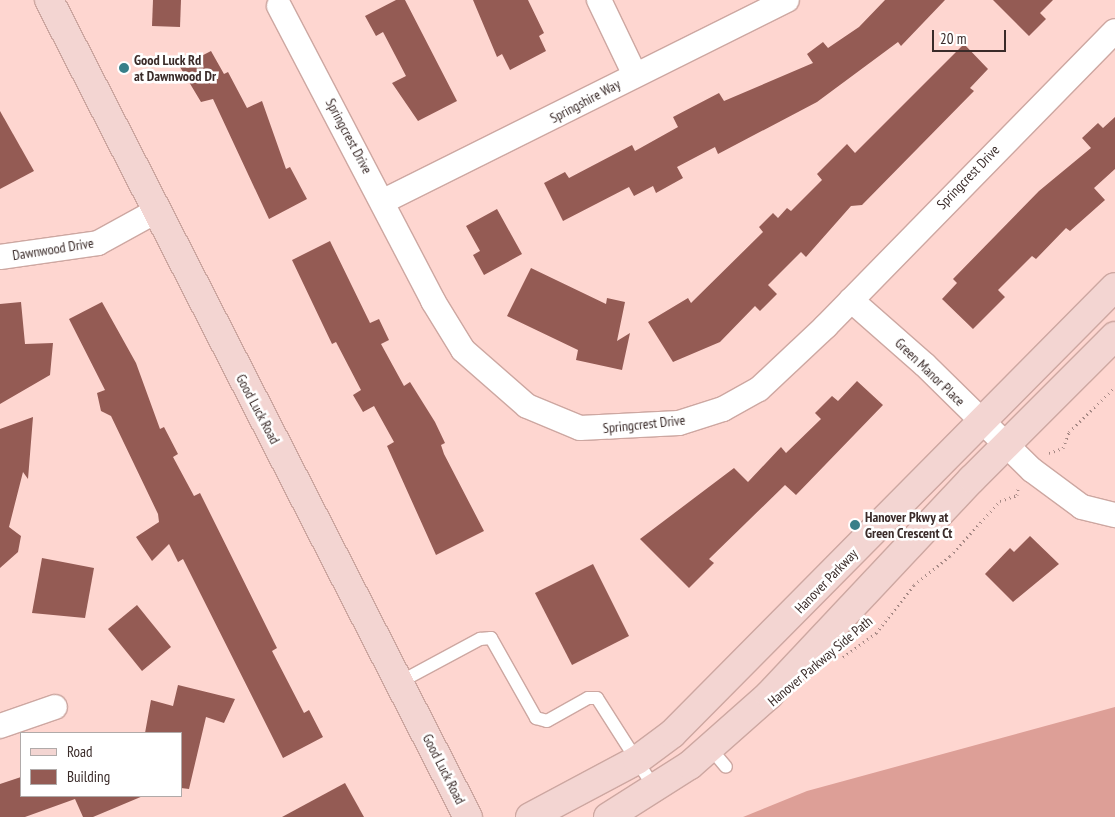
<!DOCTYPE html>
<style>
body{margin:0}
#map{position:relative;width:1115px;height:817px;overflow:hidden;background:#fed6d0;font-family:"PT Sans Narrow",sans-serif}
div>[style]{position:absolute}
.forest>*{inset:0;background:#dd9f97}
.building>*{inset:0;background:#945b54}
.path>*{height:3px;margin-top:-1.5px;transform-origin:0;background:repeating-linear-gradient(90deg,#a58884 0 1px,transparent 0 5px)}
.roads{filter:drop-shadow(1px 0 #cda7a1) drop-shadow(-1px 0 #cda7a1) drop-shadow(0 1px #cda7a1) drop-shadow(0 -1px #cda7a1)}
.lane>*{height:12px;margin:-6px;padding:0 6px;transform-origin:6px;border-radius:6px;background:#fff}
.street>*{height:24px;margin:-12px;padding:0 12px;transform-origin:12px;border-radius:12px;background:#fff}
.secondary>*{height:28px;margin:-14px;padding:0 14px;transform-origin:14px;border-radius:14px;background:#f3d5d2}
.dots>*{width:14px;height:14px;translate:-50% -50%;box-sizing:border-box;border:2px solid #fff;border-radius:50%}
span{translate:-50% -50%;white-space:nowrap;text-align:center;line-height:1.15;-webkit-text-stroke:5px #fff;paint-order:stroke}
.poi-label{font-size:14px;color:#3a2b29;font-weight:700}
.left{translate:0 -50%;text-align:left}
.street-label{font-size:14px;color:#3a2b29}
.legend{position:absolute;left:20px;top:732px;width:162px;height:65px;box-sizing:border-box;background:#fff;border:1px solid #b0aaa9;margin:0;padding:6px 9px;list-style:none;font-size:15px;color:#3a2b29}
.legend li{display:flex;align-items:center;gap:10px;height:25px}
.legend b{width:25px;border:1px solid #b0aaa9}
.scale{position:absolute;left:932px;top:30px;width:74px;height:22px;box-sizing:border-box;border:2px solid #3a2b29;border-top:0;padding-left:6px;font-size:15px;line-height:18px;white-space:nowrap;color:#3a2b29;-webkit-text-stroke:4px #fff;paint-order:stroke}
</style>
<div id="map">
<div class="forest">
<div style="clip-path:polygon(1115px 707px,1115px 817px,743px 817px,807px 791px)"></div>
</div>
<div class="building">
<div style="clip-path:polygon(153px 0,181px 0,180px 27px,152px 26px)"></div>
<div style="clip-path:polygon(396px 0,405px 0,457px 101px,418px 121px,392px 83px,406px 76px,383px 32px,376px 36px,365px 16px)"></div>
<div style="clip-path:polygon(473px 0,528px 0,544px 33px,539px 36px,546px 51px,510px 70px,502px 54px,497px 57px)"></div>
<div style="clip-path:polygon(885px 0,945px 0,901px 46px,898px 42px,817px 102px,718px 154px,715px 147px,677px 167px,683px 178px,656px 193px,653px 186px,634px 196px,629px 187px,563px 221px,544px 183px,565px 172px,569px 178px,632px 145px,635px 151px,678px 127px,673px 117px,719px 93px,724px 101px,813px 63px,807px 54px,823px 42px,828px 48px,859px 27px)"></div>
<div style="clip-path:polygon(993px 0,1053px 0,1040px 13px,1046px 19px,1029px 36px)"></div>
<div style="clip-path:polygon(964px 44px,988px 69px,970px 88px,974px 91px,862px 205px,851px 206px,806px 257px,801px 252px,768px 285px,777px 294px,760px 311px,755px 306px,720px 342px,673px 362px,648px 322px,688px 298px,691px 303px,763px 232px,759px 227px,773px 213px,778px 218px,787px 208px,791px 211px,822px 180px,817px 174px,847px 144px,855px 153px)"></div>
<div style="clip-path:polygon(211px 51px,224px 74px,228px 72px,247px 108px,262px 101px,286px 169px,290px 167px,307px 199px,269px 219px,213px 99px,201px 102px,180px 67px)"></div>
<div style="clip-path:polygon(0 111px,34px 171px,0 189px)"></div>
<div style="clip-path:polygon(1115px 117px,1115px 169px,1094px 188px,1105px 200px,1070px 231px,1066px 228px,1036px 259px,1032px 256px,998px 290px,1005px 297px,973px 329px,942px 299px,957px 283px,953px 279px,1039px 191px,1091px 148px,1082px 138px,1098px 123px,1103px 128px)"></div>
<div style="clip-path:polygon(497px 209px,522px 254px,484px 275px,473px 255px,480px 251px,466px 226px)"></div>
<div style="clip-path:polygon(330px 241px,370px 323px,379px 319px,389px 340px,381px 344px,404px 386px,410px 382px,435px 422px,445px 443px,441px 445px,444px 454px,484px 531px,436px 555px,387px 446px,394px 442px,374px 406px,363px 412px,353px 395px,361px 390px,336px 342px,332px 344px,292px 260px)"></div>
<div style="clip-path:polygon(531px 268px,606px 304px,607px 298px,625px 302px,617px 341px,630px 333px,622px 370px,576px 360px,578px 350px,507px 316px)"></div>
<div style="clip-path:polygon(21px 302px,25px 344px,53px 343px,50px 375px,0 404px,0 304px)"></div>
<div style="clip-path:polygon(102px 302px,136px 363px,160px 429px,164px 427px,178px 454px,173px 457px,194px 496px,200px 493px,277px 648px,272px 651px,304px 713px,309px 710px,323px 737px,283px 758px,183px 559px,178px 562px,169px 544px,152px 561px,136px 537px,159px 522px,158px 514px,111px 416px,101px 411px,97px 393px,105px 390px,69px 319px)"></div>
<div style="clip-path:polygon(857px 381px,883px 405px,796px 495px,785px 485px,709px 559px,714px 563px,689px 588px,640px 539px,734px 468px,748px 482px,781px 447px,786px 453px,821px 419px,815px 413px,832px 396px,838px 401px)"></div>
<div style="clip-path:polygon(33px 417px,28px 479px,23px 472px,9px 527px,21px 536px,18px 552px,0 568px,0 429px)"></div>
<div style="clip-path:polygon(1030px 536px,1059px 564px,1013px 602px,985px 574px,1010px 548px,1014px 552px)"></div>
<div style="clip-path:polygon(42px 558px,94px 568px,85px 618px,32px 613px)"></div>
<div style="clip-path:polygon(593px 564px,629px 636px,572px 665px,535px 593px)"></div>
<div style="clip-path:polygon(137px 605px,171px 647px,142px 671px,108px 629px)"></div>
<div style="clip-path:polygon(178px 685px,235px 699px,224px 723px,206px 717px,189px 789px,181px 788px,181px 733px,145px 733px,151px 700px,173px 706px)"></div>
<div style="clip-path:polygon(21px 777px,21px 796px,143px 796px,93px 817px,83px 817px,75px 799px,25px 817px,0 817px,0 784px)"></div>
<div style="clip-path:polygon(345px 783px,364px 817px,282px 817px)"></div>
</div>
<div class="path">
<div style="left:1049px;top:453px;width:15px;rotate:-20deg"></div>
<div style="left:1063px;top:448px;width:17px;rotate:-69deg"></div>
<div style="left:1069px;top:432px;width:64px;rotate:-44.4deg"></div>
<div style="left:843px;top:657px;width:41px;rotate:-36deg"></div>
<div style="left:876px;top:633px;width:61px;rotate:-51.6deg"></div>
<div style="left:914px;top:585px;width:46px;rotate:-38.9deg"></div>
<div style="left:950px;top:556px;width:74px;rotate:-47.7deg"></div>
<div style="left:1000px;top:501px;width:18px;rotate:-19deg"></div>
<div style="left:1017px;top:495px;width:6px;rotate:-81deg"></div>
</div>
<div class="roads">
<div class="lane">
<div style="left:400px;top:682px;width:91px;rotate:-28.3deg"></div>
<div style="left:480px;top:639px;width:11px;rotate:-5deg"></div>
<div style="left:491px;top:638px;width:92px;rotate:60.6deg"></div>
<div style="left:536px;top:718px;width:11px;rotate:15deg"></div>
<div style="left:547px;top:721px;width:47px;rotate:-29.3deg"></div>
<div style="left:588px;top:698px;width:9px"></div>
<div style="left:597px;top:698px;width:108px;rotate:57.5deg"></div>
<div style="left:711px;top:749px;width:23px;rotate:50deg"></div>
</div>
<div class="street">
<div style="left:599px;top:0;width:83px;rotate:64.4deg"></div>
<div style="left:279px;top:6px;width:333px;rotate:62.4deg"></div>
<div style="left:433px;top:301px;width:57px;rotate:58.5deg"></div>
<div style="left:463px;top:350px;width:85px;rotate:41.2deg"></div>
<div style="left:527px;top:406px;width:57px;rotate:22.5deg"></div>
<div style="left:580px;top:428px;width:99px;rotate:-2.9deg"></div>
<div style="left:679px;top:423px;width:46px;rotate:-17.7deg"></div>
<div style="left:723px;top:409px;width:41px;rotate:-29.1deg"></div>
<div style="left:759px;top:389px;width:91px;rotate:-43.2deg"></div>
<div style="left:825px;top:327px;width:414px;rotate:-45.6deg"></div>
<div style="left:384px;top:201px;width:450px;rotate:-26.5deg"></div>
<div style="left:0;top:257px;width:99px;rotate:-8.1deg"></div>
<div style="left:98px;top:243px;width:68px;rotate:-28.8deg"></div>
<div style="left:851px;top:300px;width:98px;rotate:41.3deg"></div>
<div style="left:925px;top:365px;width:150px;rotate:44.5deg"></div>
<div style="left:1032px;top:470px;width:62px;rotate:36.5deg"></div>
<div style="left:1082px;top:507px;width:34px;rotate:14deg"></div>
<div style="left:0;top:726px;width:58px;rotate:-19.1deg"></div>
</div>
<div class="secondary">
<div style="left:49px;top:0;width:918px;rotate:62.85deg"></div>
<div style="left:530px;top:817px;width:121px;rotate:-28deg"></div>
<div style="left:637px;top:760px;width:44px;rotate:-36.6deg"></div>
<div style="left:672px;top:734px;width:629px;rotate:-45.26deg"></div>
<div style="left:608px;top:817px;width:97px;rotate:-32.4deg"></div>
<div style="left:690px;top:765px;width:106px;rotate:-41.5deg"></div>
<div style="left:769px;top:695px;width:296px;rotate:-46.8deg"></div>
<div style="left:972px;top:479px;width:202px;rotate:-45deg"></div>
</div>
</div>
<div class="dots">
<div style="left:124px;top:68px;background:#387f89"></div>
<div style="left:855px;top:525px;background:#387f89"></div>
</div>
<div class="poi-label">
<span class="left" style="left:134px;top:68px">Good Luck Rd<br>at Dawnwood Dr</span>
<span class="left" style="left:865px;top:525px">Hanover Pkwy at<br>Green Crescent Ct</span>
</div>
<div class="street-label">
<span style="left:585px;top:101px;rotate:-28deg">Springshire Way</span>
<span style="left:349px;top:136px;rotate:62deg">Springcrest Drive</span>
<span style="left:968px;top:177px;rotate:-46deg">Springcrest Drive</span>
<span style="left:53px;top:249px;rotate:-9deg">Dawnwood Drive</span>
<span style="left:930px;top:372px;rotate:44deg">Green Manor Place</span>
<span style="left:258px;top:409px;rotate:62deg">Good Luck Road</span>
<span style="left:644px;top:424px;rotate:-6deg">Springcrest Drive</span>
<span style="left:826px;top:581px;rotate:-46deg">Hanover Parkway</span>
<span style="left:820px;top:661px;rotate:-40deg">Hanover Parkway Side Path</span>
<span style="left:444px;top:769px;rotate:63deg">Good Luck Road</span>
</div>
<ul class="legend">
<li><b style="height:6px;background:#f3d5d2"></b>Road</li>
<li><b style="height:14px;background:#945b54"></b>Building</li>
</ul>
<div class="scale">20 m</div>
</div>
